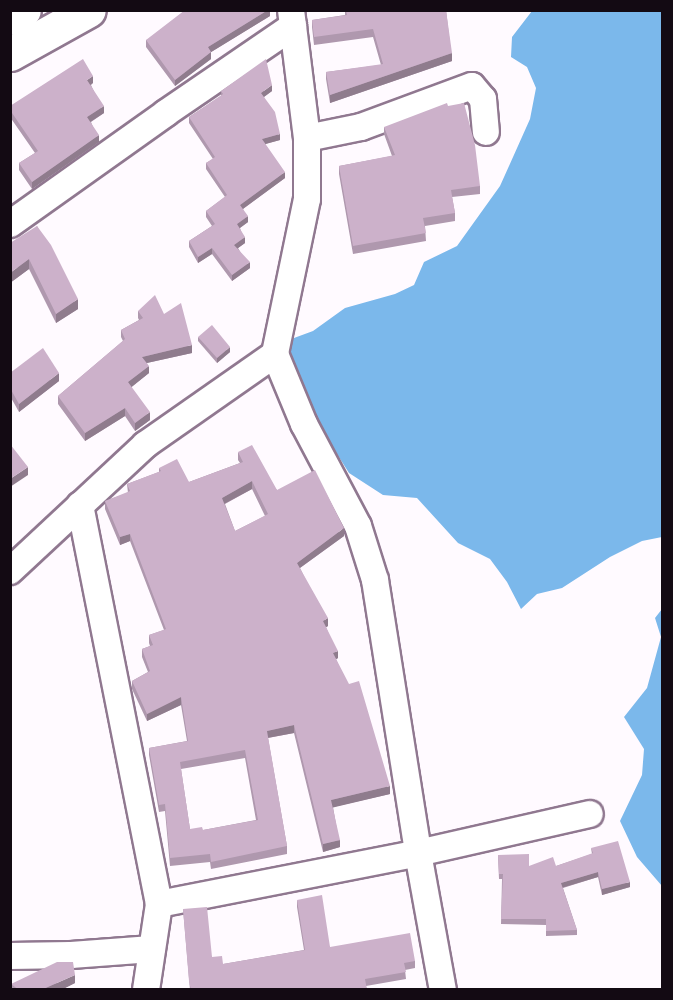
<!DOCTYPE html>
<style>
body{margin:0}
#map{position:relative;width:673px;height:1000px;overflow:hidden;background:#fffaff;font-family:"Fira Sans",sans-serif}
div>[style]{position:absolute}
.water>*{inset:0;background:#7bb8eb}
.roads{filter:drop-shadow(2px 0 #907890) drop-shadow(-2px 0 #907890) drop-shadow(0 2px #907890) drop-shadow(0 -2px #907890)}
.street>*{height:26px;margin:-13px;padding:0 13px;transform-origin:13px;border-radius:13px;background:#fff}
.secondary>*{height:33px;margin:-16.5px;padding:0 16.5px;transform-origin:16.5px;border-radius:16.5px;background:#fff}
.wall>*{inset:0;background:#af98ae}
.shaded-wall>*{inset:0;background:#8f7c8d}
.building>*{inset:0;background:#ccb1ca}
span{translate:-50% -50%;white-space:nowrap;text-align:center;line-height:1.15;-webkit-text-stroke:4.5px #fff;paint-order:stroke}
.frame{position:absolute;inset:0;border:12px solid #130a13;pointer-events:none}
</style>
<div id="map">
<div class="water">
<div style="clip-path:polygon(532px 11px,662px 11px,662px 537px,642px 541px,610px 557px,562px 588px,537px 594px,521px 609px,507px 582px,490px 559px,458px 543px,417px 498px,383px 495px,349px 473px,320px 427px,288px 349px,294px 338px,313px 331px,345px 308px,395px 294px,414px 285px,424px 262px,457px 246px,500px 186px,530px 119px,536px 88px,527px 67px,511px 57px,512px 37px)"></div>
<div style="clip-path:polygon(662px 609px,662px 886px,637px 857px,620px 821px,642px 775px,644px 749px,624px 717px,647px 688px,661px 637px,655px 618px)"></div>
</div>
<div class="roads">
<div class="street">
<div style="left:291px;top:10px;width:129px;rotate:82.9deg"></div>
<div style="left:307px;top:138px;width:61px;rotate:90deg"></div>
<div style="left:307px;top:199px;width:158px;rotate:101.7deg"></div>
<div style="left:275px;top:354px;width:76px;rotate:67.5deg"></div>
<div style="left:304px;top:424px;width:115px;rotate:62.1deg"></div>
<div style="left:358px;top:526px;width:57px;rotate:72.5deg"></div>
<div style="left:375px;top:580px;width:276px;rotate:81deg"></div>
<div style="left:418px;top:853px;width:139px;rotate:79.7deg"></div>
<div style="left:307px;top:138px;width:55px;rotate:-11.5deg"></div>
<div style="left:361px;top:127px;width:118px;rotate:-20.3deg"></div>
<div style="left:472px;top:86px;width:17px;rotate:50deg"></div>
<div style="left:483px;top:99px;width:33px;rotate:85deg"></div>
<div style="left:10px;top:224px;width:191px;rotate:-35.4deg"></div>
<div style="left:166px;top:113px;width:154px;rotate:-34.4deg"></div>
<div style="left:80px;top:505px;width:407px;rotate:78.8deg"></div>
<div style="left:159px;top:904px;width:87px;rotate:98.6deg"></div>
<div style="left:10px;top:571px;width:185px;rotate:-43deg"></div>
<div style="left:145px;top:445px;width:159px;rotate:-35deg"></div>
<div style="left:159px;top:904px;width:264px;rotate:-11.1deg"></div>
<div style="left:418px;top:853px;width:176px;rotate:-12.8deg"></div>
<div style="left:10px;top:956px;width:61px;rotate:-0.9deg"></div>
<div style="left:71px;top:955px;width:81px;rotate:-4.2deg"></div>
</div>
<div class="secondary">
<div style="left:10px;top:18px;width:16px;rotate:-30deg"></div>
<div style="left:10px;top:54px;width:90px;rotate:-29.1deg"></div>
</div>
</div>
<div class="wall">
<div style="clip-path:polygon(270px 10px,270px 16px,211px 52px,211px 59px,175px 86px,146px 47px,146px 40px)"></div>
<div style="clip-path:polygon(345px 10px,446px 10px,452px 61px,330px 103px,326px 79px,326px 72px,381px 65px,373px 37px,314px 45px,312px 27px,312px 20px,345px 15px)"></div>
<div style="clip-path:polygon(93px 83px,91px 85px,104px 113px,91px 122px,99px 142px,32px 189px,19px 170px,19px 163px,35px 153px,10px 117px,10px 106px)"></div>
<div style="clip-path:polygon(221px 91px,272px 91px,264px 97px,280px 140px,265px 144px,285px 178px,243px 209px,248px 222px,240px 228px,245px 243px,238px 248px,250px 268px,232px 281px,212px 254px,198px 263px,189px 247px,189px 241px,212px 226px,206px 217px,206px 211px,225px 197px,206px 169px,206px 163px,213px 159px,189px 123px,189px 117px,221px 96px)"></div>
<div style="clip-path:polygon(384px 127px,480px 186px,480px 194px,452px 197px,455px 213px,455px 221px,425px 226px,426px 241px,353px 254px,339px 174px,339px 166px,392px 156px,384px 134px)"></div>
<div style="clip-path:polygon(37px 226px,78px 309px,56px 323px,29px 269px,10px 283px)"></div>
<div style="clip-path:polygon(138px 311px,164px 314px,192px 353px,147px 363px,149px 373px,131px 387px,150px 420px,135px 431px,125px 416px,85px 441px,58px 404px,58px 396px,123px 341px,121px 337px,121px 330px,139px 320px,138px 318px)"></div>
<div style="clip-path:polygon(198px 337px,230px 352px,217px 363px,198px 341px)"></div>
<div style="clip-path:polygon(10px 373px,59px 381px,19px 412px,10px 396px)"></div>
<div style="clip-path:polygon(evenodd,238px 452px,277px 490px,344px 536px,300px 568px,328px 626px,326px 627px,338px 658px,336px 659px,390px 794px,333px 807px,340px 847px,323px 852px,294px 733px,268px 738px,287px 846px,287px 854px,211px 869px,210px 862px,170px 866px,165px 811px,159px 812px,149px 755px,149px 748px,187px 741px,181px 705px,147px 721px,132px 689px,132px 681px,148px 672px,142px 657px,142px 649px,150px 646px,149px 643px,149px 635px,164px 630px,130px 541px,120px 545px,105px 509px,105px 501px,128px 493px,127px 484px,159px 472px,159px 468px,189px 482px,240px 463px,238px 460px,238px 452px,252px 489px,265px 516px,235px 531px,225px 504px,252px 489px,238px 452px,245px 758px,256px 820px,203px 830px,190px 829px,181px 769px,245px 758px)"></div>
<div style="clip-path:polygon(591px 848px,630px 887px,602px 895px,598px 877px,563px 888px,577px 930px,577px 935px,546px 936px,546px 925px,501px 924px,502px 879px,499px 879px,498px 855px,529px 866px,556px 866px,592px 854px)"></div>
<div style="clip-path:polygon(297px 900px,330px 947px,415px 961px,415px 968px,405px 970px,406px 979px,366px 986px,367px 990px,190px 990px,183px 909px,212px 957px,223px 964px,304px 950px,297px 907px)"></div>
<div style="clip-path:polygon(75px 983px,61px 990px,11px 990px,11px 984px)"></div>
</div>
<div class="shaded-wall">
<div style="clip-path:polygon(268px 10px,270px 10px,270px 16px,208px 54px,208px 47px)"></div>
<div style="clip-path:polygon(211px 52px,211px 59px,175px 86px,175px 80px)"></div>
<div style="clip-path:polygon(452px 53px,452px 61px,330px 103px,330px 95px)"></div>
<div style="clip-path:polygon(93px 76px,93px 83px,87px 87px,87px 80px)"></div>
<div style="clip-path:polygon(272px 85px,272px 91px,261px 99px,261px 93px)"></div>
<div style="clip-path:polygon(104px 106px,104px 113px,87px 124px,87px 117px)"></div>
<div style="clip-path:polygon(280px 134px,280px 140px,262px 145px,262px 139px)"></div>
<div style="clip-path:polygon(99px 135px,99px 142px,32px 189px,32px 182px)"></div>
<div style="clip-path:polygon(285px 172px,285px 178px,240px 211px,240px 205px)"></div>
<div style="clip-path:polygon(248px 216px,248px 222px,237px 230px,237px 224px)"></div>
<div style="clip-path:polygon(245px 237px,245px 243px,234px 251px,234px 245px)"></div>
<div style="clip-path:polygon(212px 248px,212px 254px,198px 263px,198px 257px)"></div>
<div style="clip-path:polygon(29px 259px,29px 269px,10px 283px,10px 273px)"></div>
<div style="clip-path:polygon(250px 262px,250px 268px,232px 281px,232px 275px)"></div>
<div style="clip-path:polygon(78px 299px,78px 309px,56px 323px,56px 314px)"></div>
<div style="clip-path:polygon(192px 345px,192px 353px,142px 364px,142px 357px)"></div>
<div style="clip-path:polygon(230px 347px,230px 352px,217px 363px,217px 358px)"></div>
<div style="clip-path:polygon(149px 366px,149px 373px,128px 390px,128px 382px)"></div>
<div style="clip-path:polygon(59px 373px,59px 381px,19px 412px,19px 404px)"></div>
<div style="clip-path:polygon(125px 408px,125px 416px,85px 441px,85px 433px)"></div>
<div style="clip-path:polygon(150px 412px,150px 420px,135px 431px,135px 423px)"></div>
<div style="clip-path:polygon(28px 467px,28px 475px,10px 487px,10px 479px)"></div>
<div style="clip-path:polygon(252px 481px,252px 489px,222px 505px,222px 498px)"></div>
<div style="clip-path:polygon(344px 528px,344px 536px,297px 570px,297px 563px)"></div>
<div style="clip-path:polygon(130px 534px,130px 541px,120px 545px,120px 537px)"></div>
<div style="clip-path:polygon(328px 618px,328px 626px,323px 629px,323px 621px)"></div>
<div style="clip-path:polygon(338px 651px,338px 658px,333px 661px,333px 653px)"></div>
<div style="clip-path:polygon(181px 697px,181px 705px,147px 721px,147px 714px)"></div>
<div style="clip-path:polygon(294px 725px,294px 733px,267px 738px,267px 731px)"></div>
<div style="clip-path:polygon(390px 786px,390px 794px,331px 808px,331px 800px)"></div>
<div style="clip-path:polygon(340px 840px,340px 847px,323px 852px,323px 844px)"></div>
<div style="clip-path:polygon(598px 872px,598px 877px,561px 888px,561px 883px)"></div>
<div style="clip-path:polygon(630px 882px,630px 887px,602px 895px,602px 889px)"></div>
<div style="clip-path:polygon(75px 975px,75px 983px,61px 990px,41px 990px)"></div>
</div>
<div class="building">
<div style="clip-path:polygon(185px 10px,268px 10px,208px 47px,211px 52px,175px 80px,146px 40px)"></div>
<div style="clip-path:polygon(346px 10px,446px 10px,452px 53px,330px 95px,326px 72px,383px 64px,373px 29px,314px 37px,312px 20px,347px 15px)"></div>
<div style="clip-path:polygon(83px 59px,93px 76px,87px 80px,104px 106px,87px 117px,99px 135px,32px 182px,19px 163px,38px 151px,10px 110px,10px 106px)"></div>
<div style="clip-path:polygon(266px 59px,272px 85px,261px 93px,275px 112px,280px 134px,262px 139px,285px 172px,240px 205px,248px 216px,237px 224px,245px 237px,234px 245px,250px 262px,232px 275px,212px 248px,198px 257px,189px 241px,215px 224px,206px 211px,227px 195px,206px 163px,215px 157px,189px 117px,223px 94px,221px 91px)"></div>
<div style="clip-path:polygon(447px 103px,448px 106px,464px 103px,475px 145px,480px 186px,451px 190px,455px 213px,423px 218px,426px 233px,353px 246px,339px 166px,395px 155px,384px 127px)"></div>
<div style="clip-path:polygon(37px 226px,51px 245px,78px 299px,56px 314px,29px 259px,10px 273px,10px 243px)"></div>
<div style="clip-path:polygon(155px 295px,164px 314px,181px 303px,192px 345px,142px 357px,149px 366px,128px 382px,150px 412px,135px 423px,125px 408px,85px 433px,58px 396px,125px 339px,121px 330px,143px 318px,138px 311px)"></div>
<div style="clip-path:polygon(212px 325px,230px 347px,217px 358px,198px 337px)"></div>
<div style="clip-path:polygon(43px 348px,59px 373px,19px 404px,10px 388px,10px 373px)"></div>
<div style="clip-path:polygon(10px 444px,28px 467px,10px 479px)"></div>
<div style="clip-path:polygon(evenodd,252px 445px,277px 490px,315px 470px,344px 528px,297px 563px,328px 618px,323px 621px,338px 651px,333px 653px,349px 684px,359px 681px,390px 786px,331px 800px,340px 840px,323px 844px,294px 725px,267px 731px,287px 846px,211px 862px,210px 854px,170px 858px,165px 804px,159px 805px,149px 748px,188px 741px,181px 697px,147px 714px,132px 681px,150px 671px,142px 649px,153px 645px,149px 635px,166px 629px,130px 534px,120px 537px,105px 501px,130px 491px,127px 484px,161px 471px,159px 468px,177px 459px,189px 482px,243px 462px,238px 452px,252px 445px,252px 481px,268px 514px,235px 531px,222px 498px,252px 481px,252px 445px,245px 750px,258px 820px,203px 830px,202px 827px,190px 829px,180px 762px,245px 750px)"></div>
<div style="clip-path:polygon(618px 841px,630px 882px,602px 889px,598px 872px,561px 883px,577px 930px,546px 931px,546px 919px,501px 919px,503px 874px,499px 874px,498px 855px,529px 854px,529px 866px,553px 857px,556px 866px,593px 853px,591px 848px)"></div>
<div style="clip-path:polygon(322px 895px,330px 947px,410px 933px,415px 961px,404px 963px,406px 972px,365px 979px,367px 990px,191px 990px,189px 981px,183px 909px,207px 907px,212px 957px,222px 956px,223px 964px,305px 950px,297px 900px)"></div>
<div style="clip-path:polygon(57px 962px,73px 962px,75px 975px,41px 990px,19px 990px,11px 984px)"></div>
</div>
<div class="frame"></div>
</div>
